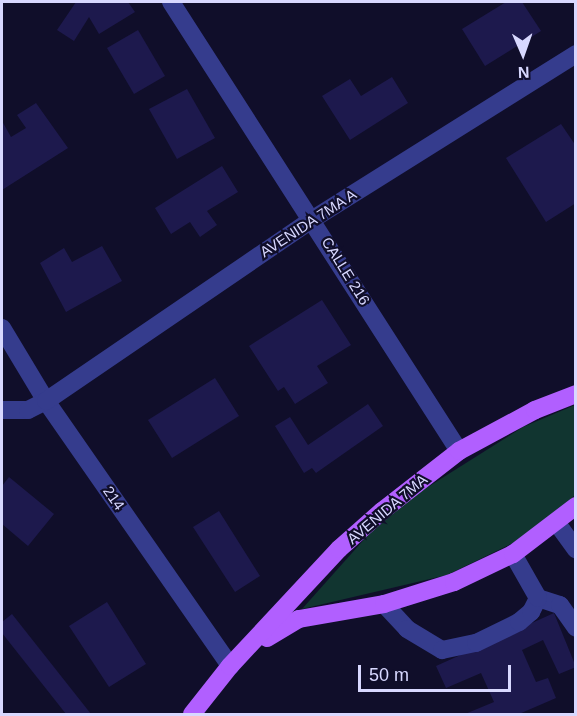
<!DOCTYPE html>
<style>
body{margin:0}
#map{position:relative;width:577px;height:716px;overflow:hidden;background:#100e2a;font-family:Helvetica,sans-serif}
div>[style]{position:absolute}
.green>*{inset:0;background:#113530}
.building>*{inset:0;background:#1d194d}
.minor>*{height:18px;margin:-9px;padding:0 9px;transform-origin:9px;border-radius:9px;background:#353c8d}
.major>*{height:18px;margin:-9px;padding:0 9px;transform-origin:9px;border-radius:9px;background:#b15fff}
span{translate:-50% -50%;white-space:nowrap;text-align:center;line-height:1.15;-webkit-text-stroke:4.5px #100e2a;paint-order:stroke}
.street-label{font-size:15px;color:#d8d8ff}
.frame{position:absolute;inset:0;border:3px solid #d8d8ff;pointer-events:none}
.north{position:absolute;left:493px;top:24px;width:60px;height:60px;-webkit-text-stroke:4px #100e2a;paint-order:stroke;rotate:178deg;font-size:16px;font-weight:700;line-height:24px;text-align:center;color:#d8d8ff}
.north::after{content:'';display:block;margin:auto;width:21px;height:27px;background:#d8d8ff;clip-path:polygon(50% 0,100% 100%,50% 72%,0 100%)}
.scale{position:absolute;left:358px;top:665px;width:153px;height:27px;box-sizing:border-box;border:3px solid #d8d8ff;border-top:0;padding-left:8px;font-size:18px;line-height:21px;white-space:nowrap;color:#d8d8ff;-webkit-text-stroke:4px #100e2a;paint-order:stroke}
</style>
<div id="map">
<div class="green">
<div style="clip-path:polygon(575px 405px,575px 495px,554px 515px,519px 540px,447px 575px,302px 609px,368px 535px,412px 497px,523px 427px)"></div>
</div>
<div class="building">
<div style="clip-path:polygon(76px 2px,128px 2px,135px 12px,99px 34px,89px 17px,74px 41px,57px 30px)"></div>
<div style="clip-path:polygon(506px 2px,522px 2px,541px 31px,485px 66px,462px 29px)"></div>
<div style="clip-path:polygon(138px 30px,165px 76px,134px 94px,107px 48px)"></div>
<div style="clip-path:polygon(392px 77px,408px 103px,350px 140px,322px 96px,350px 79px,361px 96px)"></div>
<div style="clip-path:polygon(187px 89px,215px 138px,177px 159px,149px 109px)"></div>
<div style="clip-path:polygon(36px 103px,68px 148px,2px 190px,2px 121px,11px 137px,26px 128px,17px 115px)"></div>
<div style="clip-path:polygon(561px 124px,576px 146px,576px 203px,546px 222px,506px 158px)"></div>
<div style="clip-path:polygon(222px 166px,238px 192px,207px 211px,217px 225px,200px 237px,190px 222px,171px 234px,155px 208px)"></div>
<div style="clip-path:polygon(102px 246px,122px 281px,66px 312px,40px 263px,64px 248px,72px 262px)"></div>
<div style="clip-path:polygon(322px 300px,351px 345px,317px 366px,328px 383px,295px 404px,284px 387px,278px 391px,249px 346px)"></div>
<div style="clip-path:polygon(215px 378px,239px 416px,172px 458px,148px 420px)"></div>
<div style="clip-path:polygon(368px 404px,383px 426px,316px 473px,312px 468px,304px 473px,275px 426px,290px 417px,308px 445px)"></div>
<div style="clip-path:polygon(9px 477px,54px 514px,28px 546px,2px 524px,2px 486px)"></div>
<div style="clip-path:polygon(219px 511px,260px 576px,235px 592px,193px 527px)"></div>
<div style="clip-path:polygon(107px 602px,146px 664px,109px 687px,69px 626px)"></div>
<div style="clip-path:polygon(554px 613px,576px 667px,559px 674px,543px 640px,522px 650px,536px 682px,548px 678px,556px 698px,519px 714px,465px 714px,494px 702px,481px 673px,446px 688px,436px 666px)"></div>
<div style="clip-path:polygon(12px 614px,91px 714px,66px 714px,2px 633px,2px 622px)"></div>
</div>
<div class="minor">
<div style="left:171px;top:2px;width:533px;rotate:57.32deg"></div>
<div style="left:2px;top:328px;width:85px;rotate:58.9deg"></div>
<div style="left:46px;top:401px;width:323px;rotate:55.2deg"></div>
<div style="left:2px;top:410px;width:26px"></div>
<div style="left:28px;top:410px;width:20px;rotate:-27deg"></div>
<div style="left:46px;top:401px;width:323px;rotate:-34.3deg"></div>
<div style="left:313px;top:219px;width:310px;rotate:-32.1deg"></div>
<div style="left:556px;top:522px;width:34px;rotate:54deg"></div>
<div style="left:538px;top:598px;width:23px;rotate:18deg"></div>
<div style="left:560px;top:605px;width:28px;rotate:55deg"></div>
<div style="left:384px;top:604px;width:34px;rotate:47deg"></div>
<div style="left:407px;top:629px;width:41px;rotate:31deg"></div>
<div style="left:442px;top:650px;width:35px;rotate:-12deg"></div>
<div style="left:476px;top:643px;width:48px;rotate:-26deg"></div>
<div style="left:519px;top:622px;width:16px;rotate:-40deg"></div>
<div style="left:531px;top:612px;width:16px;rotate:-63deg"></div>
<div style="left:538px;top:598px;width:51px;rotate:-119.6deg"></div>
</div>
<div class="major">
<div style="left:267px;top:638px;width:37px;rotate:-31deg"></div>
<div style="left:299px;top:619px;width:86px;rotate:-10deg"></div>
<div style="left:384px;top:604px;width:73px;rotate:-17.4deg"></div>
<div style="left:454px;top:582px;width:65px;rotate:-25.4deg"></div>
<div style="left:513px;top:554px;width:79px;rotate:-37.3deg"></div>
<div style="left:192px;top:714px;width:61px;rotate:-51.6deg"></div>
<div style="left:230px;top:666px;width:160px;rotate:-47deg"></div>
<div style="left:339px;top:549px;width:57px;rotate:-41.5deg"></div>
<div style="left:382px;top:511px;width:98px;rotate:-37.9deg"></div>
<div style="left:459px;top:451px;width:86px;rotate:-28.3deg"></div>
<div style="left:535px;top:410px;width:44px;rotate:-21.3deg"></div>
</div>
<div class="street-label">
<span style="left:308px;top:223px;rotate:-33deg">AVENIDA 7MA A</span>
<span style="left:346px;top:271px;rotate:58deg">CALLE 216</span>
<span style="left:114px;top:498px;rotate:55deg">214</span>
<span style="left:387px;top:509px;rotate:-40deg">AVENIDA 7MA</span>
</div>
<div class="frame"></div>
<div class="north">N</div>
<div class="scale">50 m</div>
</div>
